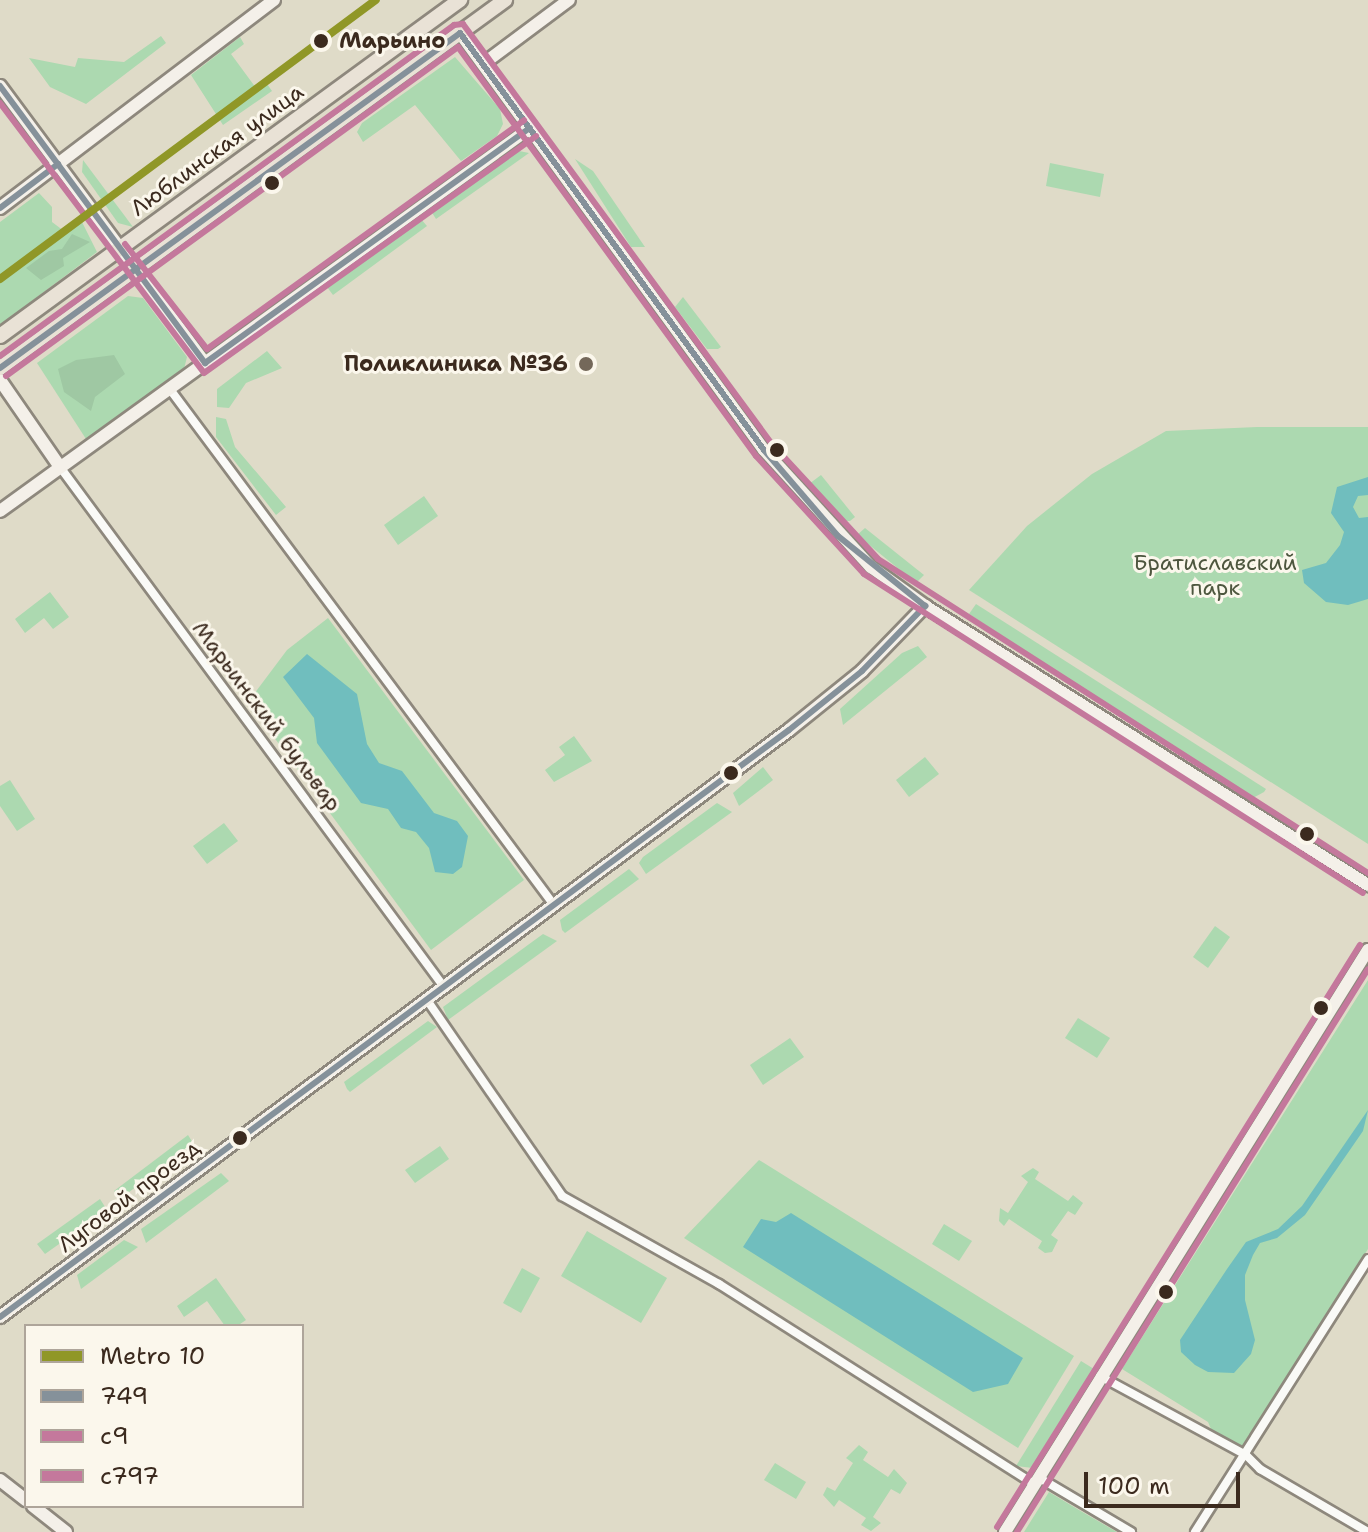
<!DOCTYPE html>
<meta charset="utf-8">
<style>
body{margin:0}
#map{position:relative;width:1368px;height:1532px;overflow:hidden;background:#dfdbc8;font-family:"Shantell Sans",sans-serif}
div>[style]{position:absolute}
.green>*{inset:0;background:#acd9b0}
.forest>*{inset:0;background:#9fc8a3}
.water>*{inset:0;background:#70bebe}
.roads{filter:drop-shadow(2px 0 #8e887d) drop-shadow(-2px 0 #8e887d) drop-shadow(0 2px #8e887d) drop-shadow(0 -2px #8e887d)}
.street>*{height:8px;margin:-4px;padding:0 4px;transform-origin:4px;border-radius:4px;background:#fafaf7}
.secondary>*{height:12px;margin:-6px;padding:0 6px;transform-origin:6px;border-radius:6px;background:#f4f0e9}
.primary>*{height:14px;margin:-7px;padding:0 7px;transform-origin:7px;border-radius:7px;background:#e9e2d6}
.bus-1>*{height:6px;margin:-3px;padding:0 3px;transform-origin:3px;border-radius:3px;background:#85919a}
.bus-2>*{height:6px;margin:-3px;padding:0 3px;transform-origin:3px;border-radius:3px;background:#c4789c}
.bus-3>*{height:6px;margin:-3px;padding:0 3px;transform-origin:3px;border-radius:3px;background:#c4789c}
.metro-1>*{height:8px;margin:-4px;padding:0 4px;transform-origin:4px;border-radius:4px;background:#909727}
.dots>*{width:22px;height:22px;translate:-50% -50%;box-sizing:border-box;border:4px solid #fbf7ec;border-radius:50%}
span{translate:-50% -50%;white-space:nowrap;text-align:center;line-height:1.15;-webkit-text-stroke:6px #fbf7ec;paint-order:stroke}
.stop-label{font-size:22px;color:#3b2a1e;font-weight:700}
.left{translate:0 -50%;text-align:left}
.street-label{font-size:22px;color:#3b2a1e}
.poi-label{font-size:22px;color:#3b2a1e;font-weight:700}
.right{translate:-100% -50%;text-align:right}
.park-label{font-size:22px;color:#4d563e}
.legend{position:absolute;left:24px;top:1324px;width:280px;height:184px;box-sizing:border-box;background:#fbf7ec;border:2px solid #aea59a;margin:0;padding:10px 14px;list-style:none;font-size:24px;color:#3b2a1e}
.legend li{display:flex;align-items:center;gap:16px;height:40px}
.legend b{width:40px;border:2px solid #aea59a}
.scale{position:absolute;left:1084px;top:1472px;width:156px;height:36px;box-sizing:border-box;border:4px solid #3b2a1e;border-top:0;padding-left:10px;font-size:24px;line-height:28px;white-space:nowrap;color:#3b2a1e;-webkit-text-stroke:6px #fbf7ec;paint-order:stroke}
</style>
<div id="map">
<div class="green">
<div style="clip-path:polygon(161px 36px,166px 43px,86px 104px,50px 87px,29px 58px,75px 67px,78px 58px,124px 62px)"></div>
<div style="clip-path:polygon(240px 37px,244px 44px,231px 54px,256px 88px,265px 81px,272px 91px,223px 125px,191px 75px)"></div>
<div style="clip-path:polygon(455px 57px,500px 109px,503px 124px,497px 136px,461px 161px,415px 105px,363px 142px,357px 132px,362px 123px)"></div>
<div style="clip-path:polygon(519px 151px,529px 153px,436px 219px,431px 211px)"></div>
<div style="clip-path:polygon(575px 159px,593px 171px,645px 247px,631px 247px)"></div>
<div style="clip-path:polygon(83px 160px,133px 227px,118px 223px,82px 172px)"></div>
<div style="clip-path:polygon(1050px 163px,1104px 174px,1100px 197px,1046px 186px)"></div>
<div style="clip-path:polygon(39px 193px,52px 207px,52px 222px,64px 231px,80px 218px,97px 252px,0 325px,0 222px)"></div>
<div style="clip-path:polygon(420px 218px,427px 226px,333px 295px,327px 287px)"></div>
<div style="clip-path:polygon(128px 296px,143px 298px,187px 357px,184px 369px,86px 439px,37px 363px)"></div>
<div style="clip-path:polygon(683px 297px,721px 347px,718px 349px,707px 349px,675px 307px)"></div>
<div style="clip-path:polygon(267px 351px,282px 368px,246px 383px,229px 408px,217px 407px,217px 389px)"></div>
<div style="clip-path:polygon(216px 417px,226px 419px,235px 447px,286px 507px,276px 515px,216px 437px)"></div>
<div style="clip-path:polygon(1257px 427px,1368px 427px,1368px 844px,969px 590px,1027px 526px,1092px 474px,1166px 431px)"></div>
<div style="clip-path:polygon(821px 475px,855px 517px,850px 521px,843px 521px,809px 484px)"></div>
<div style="clip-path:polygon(424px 496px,438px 516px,398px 545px,384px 525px)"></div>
<div style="clip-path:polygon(865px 528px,924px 575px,916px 583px,857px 535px)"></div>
<div style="clip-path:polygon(50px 592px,69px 617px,53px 629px,44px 618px,25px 633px,15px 619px)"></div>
<div style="clip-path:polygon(976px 604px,1266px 789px,1264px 792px,1251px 799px,969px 614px)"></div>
<div style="clip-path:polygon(328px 618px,524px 880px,431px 950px,248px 702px,287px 650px)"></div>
<div style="clip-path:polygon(918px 646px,927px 657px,843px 725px,840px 709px,902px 653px)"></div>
<div style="clip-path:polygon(574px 736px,592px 761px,554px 782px,545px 770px,565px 755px,559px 747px)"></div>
<div style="clip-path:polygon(925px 757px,939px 774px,909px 797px,896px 780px)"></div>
<div style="clip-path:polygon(763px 767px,773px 780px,739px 806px,733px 793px)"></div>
<div style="clip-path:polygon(10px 780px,35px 819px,17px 831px,0 806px,0 786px)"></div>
<div style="clip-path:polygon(717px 803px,732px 812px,646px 874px,639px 863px,643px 857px)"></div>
<div style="clip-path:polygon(224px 823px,238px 841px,207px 864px,193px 846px)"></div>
<div style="clip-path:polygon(629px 869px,639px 879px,565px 933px,562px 930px,560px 920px)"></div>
<div style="clip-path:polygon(1215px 926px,1230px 937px,1208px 968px,1193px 957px)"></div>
<div style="clip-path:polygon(543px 934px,557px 941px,448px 1020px,443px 1007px)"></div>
<div style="clip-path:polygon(1368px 980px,1368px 1249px,1244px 1449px,1237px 1448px,1214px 1436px,1208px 1422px,1122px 1369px)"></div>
<div style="clip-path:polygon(1078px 1018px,1110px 1038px,1097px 1058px,1065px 1038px)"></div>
<div style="clip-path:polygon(428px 1021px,437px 1027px,350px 1092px,347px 1089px,344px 1082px)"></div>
<div style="clip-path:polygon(790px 1038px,804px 1057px,763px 1085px,750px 1065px)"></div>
<div style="clip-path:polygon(188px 1135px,193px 1143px,120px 1199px,114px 1191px)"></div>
<div style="clip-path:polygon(440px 1146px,449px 1159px,415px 1183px,405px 1170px)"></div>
<div style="clip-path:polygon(759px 1160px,1074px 1356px,1018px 1448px,684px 1238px)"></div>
<div style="clip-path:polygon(1033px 1168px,1039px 1172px,1035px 1179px,1068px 1201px,1073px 1195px,1083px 1203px,1075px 1215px,1068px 1211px,1051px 1235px,1058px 1240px,1052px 1252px,1045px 1253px,1038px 1248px,1042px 1241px,1009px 1219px,1004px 1226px,999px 1221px,1000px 1208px,1008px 1213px,1028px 1182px,1021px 1176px)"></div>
<div style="clip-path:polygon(221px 1173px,229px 1181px,146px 1243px,141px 1229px)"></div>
<div style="clip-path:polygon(100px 1199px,107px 1210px,45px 1254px,37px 1244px)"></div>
<div style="clip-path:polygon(944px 1224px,972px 1241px,959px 1261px,932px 1244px)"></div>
<div style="clip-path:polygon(587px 1231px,667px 1278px,641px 1323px,561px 1276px)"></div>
<div style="clip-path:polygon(124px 1240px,138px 1247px,81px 1289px,77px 1275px)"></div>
<div style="clip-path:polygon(522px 1268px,540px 1278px,521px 1313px,503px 1303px)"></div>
<div style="clip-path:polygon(216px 1278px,246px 1320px,237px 1326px,225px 1326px,207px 1301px,184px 1317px,177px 1306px)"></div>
<div style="clip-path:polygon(1081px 1361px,1094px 1369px,1033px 1468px,1016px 1466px)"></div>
<div style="clip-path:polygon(859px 1445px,868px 1452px,863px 1460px,888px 1477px,894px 1469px,907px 1483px,900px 1494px,891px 1489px,873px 1517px,881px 1523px,871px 1531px,861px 1525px,866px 1518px,839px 1500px,834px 1507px,823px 1495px,827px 1487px,835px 1491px,853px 1463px,846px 1458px)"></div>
<div style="clip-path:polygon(775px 1463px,806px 1482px,796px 1499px,764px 1480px)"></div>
<div style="clip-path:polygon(1049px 1492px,1079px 1510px,1117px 1532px,1024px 1532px)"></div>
</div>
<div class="forest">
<div style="clip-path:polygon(72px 234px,90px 242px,63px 258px,64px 266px,41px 280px,26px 268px,49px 251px,62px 249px)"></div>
<div style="clip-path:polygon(114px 355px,125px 374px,95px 397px,91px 411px,64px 392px,58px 369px,76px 360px)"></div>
</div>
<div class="water">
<div style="clip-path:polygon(1368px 477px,1368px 495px,1358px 496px,1353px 507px,1359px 518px,1368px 517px,1368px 599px,1348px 605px,1326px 602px,1304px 583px,1302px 570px,1326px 563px,1340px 545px,1344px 532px,1331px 513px,1337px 487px)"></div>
<div style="clip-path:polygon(307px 654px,357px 694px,367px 744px,379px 763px,402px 771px,434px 813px,457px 821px,468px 836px,462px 867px,453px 874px,435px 872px,429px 848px,416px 832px,401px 828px,388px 809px,361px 803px,317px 743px,314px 718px,283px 677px)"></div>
<div style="clip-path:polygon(1368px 1110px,1363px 1131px,1305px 1215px,1277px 1238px,1260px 1243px,1253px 1255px,1245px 1275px,1245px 1300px,1255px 1340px,1251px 1354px,1234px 1373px,1208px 1372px,1195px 1365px,1181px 1352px,1180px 1340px,1227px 1269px,1246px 1242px,1278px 1229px,1302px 1206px)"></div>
<div style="clip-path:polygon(791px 1213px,1023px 1358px,1008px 1384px,973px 1392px,743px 1247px,761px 1219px,776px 1222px)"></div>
</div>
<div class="roads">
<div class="street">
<div style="left:169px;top:388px;width:645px;rotate:53.33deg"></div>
<div style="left:60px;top:467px;width:646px;rotate:53.56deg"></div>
<div style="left:427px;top:1000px;width:238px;rotate:55.4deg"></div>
<div style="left:562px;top:1196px;width:180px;rotate:29.3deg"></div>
<div style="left:719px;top:1284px;width:373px;rotate:32.4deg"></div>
<div style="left:1100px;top:1376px;width:166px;rotate:28.4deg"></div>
<div style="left:1246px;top:1455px;width:20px;rotate:45deg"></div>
<div style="left:1260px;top:1469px;width:125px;rotate:30.3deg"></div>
<div style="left:1038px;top:1477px;width:108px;rotate:30.6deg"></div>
<div style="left:1195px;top:1532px;width:323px;rotate:-57.6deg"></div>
</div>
<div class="secondary">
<div style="left:460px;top:33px;width:516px;rotate:53.91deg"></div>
<div style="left:764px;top:450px;width:159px;rotate:47.6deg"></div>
<div style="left:871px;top:567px;width:67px;rotate:35.8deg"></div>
<div style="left:925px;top:606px;width:524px;rotate:32.2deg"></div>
<div style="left:483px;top:64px;width:107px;rotate:-36.7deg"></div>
<div style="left:0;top:86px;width:345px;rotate:53.5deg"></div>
<div style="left:0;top:208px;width:344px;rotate:-37.2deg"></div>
<div style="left:0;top:380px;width:106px;rotate:55.4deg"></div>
<div style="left:0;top:511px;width:654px;rotate:-35.85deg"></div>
<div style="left:0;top:1317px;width:983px;rotate:-36.65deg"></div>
<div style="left:789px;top:730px;width:94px;rotate:-38.9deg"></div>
<div style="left:862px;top:671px;width:91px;rotate:-45.9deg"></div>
<div style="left:0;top:1480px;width:33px;rotate:38deg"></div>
<div style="left:33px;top:1506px;width:42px;rotate:38.2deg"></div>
<div style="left:1005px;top:1532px;width:686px;rotate:-58.05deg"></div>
</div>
<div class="primary">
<div style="left:0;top:336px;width:570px;rotate:-36.15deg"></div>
<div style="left:0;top:368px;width:625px;rotate:-36.08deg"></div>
</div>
</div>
<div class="bus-1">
<div style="left:0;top:86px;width:345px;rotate:53.5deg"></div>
<div style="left:205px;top:363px;width:401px;rotate:-35.9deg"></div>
<div style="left:0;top:208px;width:73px;rotate:-37.2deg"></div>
<div style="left:0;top:368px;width:569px;rotate:-36.06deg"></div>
<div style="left:460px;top:33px;width:516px;rotate:53.91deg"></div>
<div style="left:764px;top:450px;width:113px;rotate:49.3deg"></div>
<div style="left:838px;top:536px;width:112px;rotate:38.8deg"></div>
<div style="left:0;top:1317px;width:983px;rotate:-36.65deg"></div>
<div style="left:789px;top:730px;width:94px;rotate:-38.9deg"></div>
<div style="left:862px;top:671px;width:91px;rotate:-45.9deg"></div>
</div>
<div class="bus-2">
<div style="left:0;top:103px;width:338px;rotate:52.9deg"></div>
<div style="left:204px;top:373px;width:408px;rotate:-35.5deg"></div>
<div style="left:6px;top:376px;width:559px;rotate:-36.05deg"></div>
<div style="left:458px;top:47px;width:506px;rotate:53.92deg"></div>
<div style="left:756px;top:456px;width:160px;rotate:47.5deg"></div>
<div style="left:864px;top:574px;width:592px;rotate:32.59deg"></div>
<div style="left:1017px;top:1532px;width:663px;rotate:-58.06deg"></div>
</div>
<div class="bus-3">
<div style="left:125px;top:244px;width:133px;rotate:52deg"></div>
<div style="left:207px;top:349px;width:391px;rotate:-35.8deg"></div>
<div style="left:0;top:356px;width:562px;rotate:-36.09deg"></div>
<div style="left:454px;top:25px;width:9px;rotate:-6deg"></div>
<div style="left:463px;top:24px;width:521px;rotate:53.66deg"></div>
<div style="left:772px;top:444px;width:156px;rotate:47.3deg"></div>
<div style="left:878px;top:559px;width:582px;rotate:32.65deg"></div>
<div style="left:997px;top:1527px;width:686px;rotate:-58.05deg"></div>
</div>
<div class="metro-1">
<div style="left:0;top:279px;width:468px;rotate:-36.6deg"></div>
</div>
<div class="dots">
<div style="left:321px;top:41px;background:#3b2a1e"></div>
<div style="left:272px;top:183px;background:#3b2a1e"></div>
<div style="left:586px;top:364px;background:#74685a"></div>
<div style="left:777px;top:450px;background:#3b2a1e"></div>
<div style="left:731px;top:773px;background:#3b2a1e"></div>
<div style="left:1307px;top:834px;background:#3b2a1e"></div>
<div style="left:1321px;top:1008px;background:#3b2a1e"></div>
<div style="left:240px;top:1138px;background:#3b2a1e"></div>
<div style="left:1166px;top:1292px;background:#3b2a1e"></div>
</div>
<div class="stop-label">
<span class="left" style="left:339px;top:41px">Марьино</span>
</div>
<div class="street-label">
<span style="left:217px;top:150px;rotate:-36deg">Люблинская улица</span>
<span style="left:267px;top:716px;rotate:53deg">Марьинский бульвар</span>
<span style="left:129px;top:1196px;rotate:-37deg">Луговой проезд</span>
</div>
<div class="poi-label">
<span class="right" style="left:568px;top:364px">Поликлиника №36</span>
</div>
<div class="park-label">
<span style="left:1215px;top:575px">Братиславский<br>парк</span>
</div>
<ul class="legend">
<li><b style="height:10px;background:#909727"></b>Metro 10</li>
<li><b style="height:10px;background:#85919a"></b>749</li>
<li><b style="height:10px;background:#c4789c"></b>с9</li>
<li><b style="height:10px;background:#c4789c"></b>с797</li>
</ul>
<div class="scale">100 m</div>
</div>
